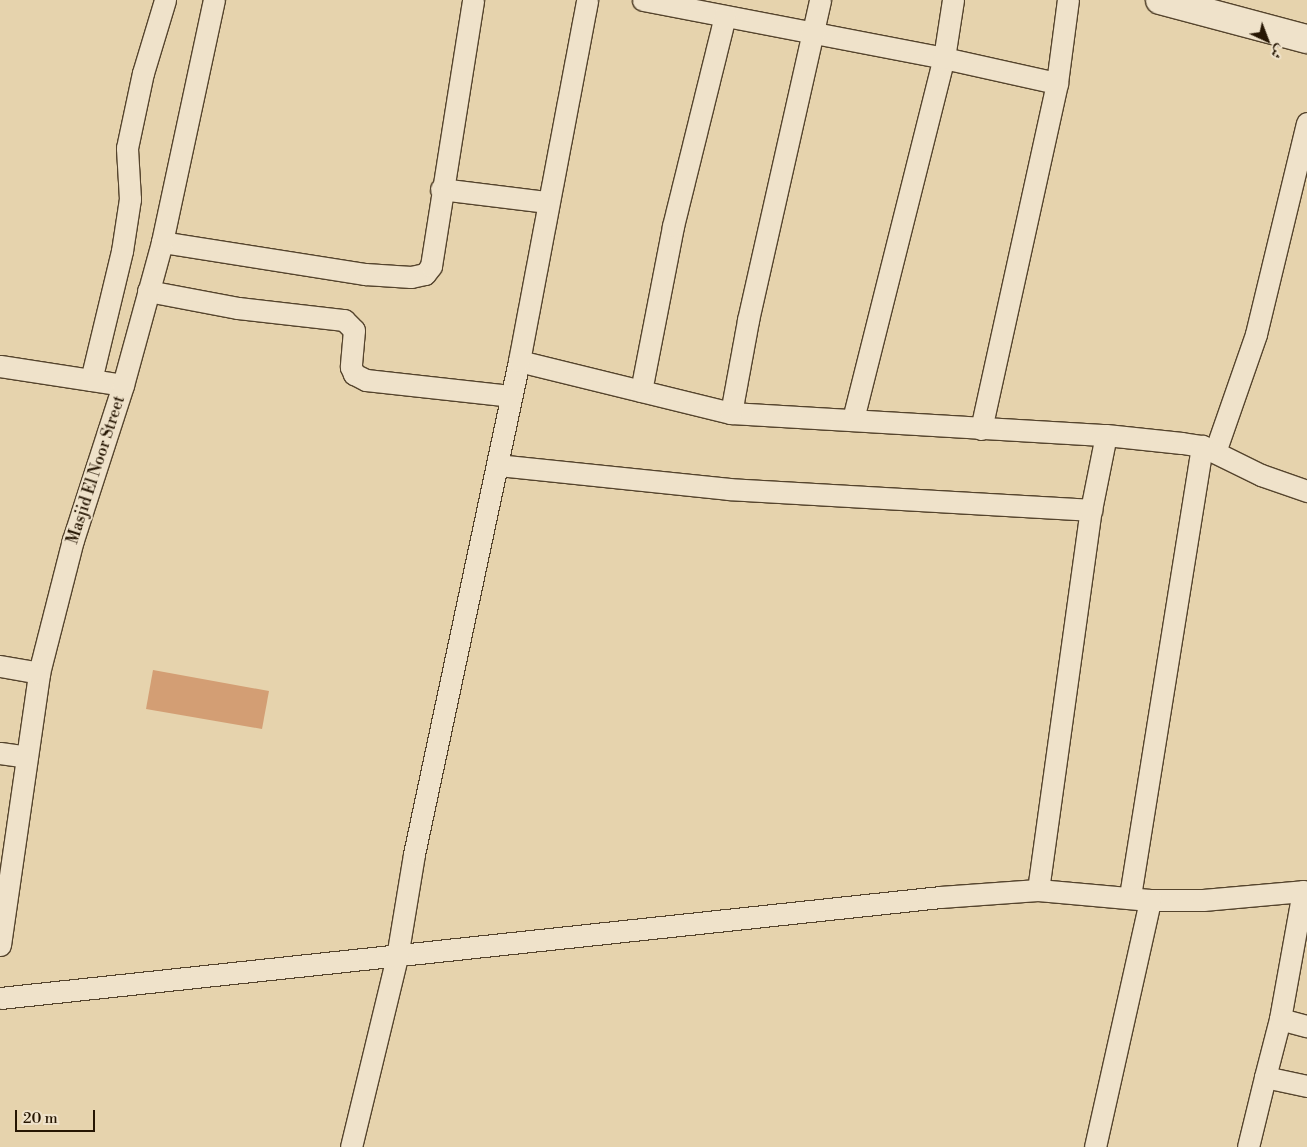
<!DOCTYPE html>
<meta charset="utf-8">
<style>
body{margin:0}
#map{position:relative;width:1307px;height:1147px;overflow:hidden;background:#e6d3ad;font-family:"Libre Bodoni",Amiri,serif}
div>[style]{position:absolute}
.building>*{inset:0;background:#d39e74}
.roads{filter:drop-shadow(1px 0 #55442d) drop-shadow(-1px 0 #55442d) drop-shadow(0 1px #55442d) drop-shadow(0 -1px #55442d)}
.minor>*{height:21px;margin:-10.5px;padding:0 10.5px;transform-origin:10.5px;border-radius:10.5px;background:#efe2ca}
.secondary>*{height:28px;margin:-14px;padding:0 14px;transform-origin:14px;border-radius:14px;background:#efe2ca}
span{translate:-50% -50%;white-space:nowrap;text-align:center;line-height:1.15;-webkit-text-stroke:4px #efe2ca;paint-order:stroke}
.street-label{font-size:16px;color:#251502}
.north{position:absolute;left:1242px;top:15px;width:50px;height:50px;-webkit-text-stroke:4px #efe2ca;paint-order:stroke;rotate:137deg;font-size:14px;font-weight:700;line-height:20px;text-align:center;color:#251502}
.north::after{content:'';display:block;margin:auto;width:18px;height:22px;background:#251502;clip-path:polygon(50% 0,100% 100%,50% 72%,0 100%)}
.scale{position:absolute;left:15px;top:1110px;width:80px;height:22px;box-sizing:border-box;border:2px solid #251502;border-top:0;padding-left:6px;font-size:15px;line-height:18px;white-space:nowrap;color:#251502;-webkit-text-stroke:4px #efe2ca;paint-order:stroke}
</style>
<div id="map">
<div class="building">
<div style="clip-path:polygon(153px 670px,269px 691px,262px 729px,146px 709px)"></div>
</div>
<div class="roads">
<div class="minor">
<div style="left:643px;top:0;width:307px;rotate:10.9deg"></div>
<div style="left:944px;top:58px;width:116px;rotate:12.5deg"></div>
<div style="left:441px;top:189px;width:107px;rotate:7deg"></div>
<div style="left:162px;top:242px;width:206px;rotate:9deg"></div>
<div style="left:365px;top:274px;width:46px;rotate:3.7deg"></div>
<div style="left:411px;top:277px;width:14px;rotate:-12deg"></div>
<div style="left:425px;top:274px;width:10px;rotate:-53deg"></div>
<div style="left:431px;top:266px;width:269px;rotate:-81deg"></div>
<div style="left:148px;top:291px;width:92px;rotate:10.7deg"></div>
<div style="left:238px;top:308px;width:107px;rotate:6.5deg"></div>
<div style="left:344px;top:320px;width:14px;rotate:45deg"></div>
<div style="left:354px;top:330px;width:37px;rotate:95deg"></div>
<div style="left:351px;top:367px;width:8px;rotate:67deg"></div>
<div style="left:354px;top:374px;width:13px;rotate:27deg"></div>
<div style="left:366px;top:380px;width:145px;rotate:6.3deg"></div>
<div style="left:519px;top:361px;width:218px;rotate:13.8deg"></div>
<div style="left:731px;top:413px;width:376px;rotate:3.4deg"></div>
<div style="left:1106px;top:435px;width:76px;rotate:6deg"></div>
<div style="left:1182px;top:443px;width:20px;rotate:9deg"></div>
<div style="left:1202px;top:446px;width:66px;rotate:26.2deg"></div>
<div style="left:1261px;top:475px;width:49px;rotate:19.2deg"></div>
<div style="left:0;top:366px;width:124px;rotate:8.8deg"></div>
<div style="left:91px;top:380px;width:133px;rotate:-76.5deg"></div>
<div style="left:122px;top:251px;width:53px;rotate:-81.3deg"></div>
<div style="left:130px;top:199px;width:51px;rotate:-93.4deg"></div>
<div style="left:127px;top:148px;width:77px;rotate:-78deg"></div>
<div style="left:143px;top:73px;width:76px;rotate:-73.2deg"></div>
<div style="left:641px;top:391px;width:168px;rotate:-79deg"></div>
<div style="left:673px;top:226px;width:216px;rotate:-76.1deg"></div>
<div style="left:731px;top:413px;width:95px;rotate:-79.6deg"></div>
<div style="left:748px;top:320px;width:328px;rotate:-77.3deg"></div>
<div style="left:853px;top:419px;width:372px;rotate:-75.9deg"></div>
<div style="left:944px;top:58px;width:59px;rotate:-81.2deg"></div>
<div style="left:981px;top:429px;width:354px;rotate:-77.6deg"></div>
<div style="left:1057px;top:83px;width:84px;rotate:-82.5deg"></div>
<div style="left:1215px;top:452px;width:125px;rotate:-70.8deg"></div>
<div style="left:1256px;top:334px;width:217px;rotate:-76.4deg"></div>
<div style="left:497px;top:465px;width:233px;rotate:5.9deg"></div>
<div style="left:729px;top:489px;width:363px;rotate:3.3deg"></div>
<div style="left:0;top:666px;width:40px;rotate:10deg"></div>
<div style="left:0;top:753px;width:27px;rotate:8deg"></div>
<div style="left:1038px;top:890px;width:384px;rotate:-82.1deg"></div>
<div style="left:1091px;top:510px;width:76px;rotate:-78.7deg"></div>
<div style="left:1130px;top:896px;width:456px;rotate:-80.9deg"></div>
<div style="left:0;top:945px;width:275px;rotate:-81.8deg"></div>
<div style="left:39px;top:673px;width:137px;rotate:-75.7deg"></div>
<div style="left:73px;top:540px;width:163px;rotate:-72.1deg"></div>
<div style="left:123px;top:385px;width:148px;rotate:-74.7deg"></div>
<div style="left:162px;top:242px;width:248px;rotate:-77.9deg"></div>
<div style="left:0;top:998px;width:945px;rotate:-6.13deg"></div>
<div style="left:940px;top:897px;width:98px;rotate:-4.1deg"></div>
<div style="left:1038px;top:890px;width:112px;rotate:5.1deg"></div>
<div style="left:1150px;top:900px;width:53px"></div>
<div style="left:1203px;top:900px;width:100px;rotate:-5.1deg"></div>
<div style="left:1303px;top:891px;width:130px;rotate:100.2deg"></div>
<div style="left:1280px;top:1019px;width:60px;rotate:104.5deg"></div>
<div style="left:1265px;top:1077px;width:43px;rotate:12.1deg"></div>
<div style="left:1280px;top:1019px;width:28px;rotate:15deg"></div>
<div style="left:351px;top:1147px;width:195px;rotate:-76.4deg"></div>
<div style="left:397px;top:957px;width:104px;rotate:-80.6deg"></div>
<div style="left:414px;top:854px;width:504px;rotate:-77.98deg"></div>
<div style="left:519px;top:361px;width:367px;rotate:-79.3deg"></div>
<div style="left:1095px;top:1147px;width:253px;rotate:-77.4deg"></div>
<div style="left:1248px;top:1147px;width:72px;rotate:-76.3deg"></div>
</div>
<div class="secondary">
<div style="left:1160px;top:0;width:152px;rotate:14.9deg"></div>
</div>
</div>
<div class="street-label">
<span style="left:96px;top:470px;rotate:-72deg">Masjid El Noor Street</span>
</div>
<div class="north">ش</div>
<div class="scale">20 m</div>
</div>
